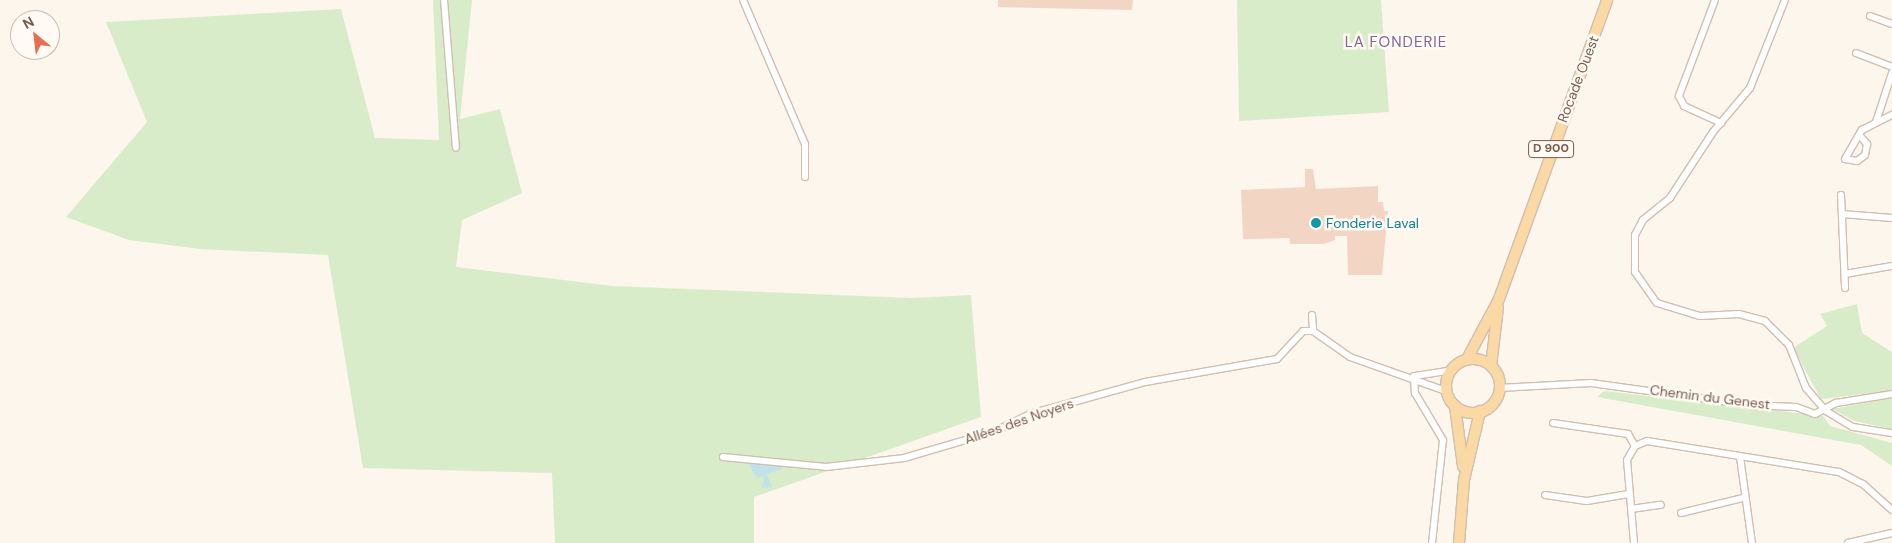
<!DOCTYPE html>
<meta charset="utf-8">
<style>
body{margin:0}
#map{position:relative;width:1892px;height:543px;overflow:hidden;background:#fdf6ec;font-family:"DM Sans",sans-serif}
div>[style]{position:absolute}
.green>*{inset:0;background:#d8ecc9}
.water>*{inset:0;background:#bfe3e8}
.building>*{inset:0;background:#f3d5c3}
.roads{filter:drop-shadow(1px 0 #d1beb0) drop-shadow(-1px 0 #d1beb0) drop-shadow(0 1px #d1beb0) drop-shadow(0 -1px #d1beb0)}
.street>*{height:6px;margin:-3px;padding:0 3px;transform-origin:3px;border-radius:3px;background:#fff}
.primary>*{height:10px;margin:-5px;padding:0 5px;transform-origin:5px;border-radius:5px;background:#fbd9a5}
.primary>.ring{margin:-5px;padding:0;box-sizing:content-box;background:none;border:10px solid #fbd9a5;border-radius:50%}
.dots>*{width:14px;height:14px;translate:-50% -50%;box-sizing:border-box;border:2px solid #fffaf3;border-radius:50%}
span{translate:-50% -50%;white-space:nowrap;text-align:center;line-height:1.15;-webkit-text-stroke:5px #fffaf3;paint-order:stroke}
.shield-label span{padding:1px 4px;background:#fffaf3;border:1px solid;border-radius:4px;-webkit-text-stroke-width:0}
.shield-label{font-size:12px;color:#7a5c4d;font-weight:700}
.street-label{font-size:14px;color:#7a5c4d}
.culture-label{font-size:14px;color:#0d838f}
.left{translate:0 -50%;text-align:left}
.neighbourhood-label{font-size:15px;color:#846695;letter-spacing:1px}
.north{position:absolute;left:10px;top:10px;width:50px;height:50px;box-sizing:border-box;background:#fffaf3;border:1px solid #cabbb1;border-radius:50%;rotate:331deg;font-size:14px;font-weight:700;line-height:20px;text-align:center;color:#7a5c4d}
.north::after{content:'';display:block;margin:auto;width:18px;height:22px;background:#e76f51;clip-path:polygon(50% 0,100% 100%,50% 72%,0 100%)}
</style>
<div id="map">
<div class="green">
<div style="clip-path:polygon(433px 0,472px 0,460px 119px,500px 109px,522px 193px,462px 220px,456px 267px,613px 286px,912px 298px,971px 295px,981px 417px,754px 497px,754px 543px,555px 543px,552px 473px,363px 468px,328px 255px,200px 249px,129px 240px,66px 217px,147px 122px,106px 22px,341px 9px,375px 138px,439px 140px)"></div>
<div style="clip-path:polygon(1237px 0,1381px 0,1389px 112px,1239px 121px)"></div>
<div style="clip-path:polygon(1857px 304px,1862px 333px,1892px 352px,1892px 391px,1821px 399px,1793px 348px,1827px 326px,1820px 314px)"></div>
<div style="clip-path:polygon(1604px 391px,1823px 416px,1830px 426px,1892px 443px,1892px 466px,1861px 445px,1597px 397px)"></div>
<div style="clip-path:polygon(1892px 398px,1892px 429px,1854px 421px,1832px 409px)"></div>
</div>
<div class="water">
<div style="clip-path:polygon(748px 459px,781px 465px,782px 469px,767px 474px,772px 487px,762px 488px,764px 476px,758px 478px,752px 471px)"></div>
</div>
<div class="building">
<div style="clip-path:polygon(998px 0,1133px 0,1132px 10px,998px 7px)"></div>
<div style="clip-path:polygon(1305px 169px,1313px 169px,1316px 189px,1378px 186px,1378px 202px,1383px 202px,1384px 211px,1388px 211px,1382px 275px,1348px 275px,1347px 236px,1335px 236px,1335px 240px,1324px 244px,1290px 244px,1290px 238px,1243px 239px,1241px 190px,1305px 187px)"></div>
</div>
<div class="roads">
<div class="street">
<div style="left:444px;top:0;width:148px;rotate:85.4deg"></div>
<div style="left:743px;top:0;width:157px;rotate:66.7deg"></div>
<div style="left:805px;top:144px;width:33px;rotate:90deg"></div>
<div style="left:1715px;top:0;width:103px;rotate:110.6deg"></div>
<div style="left:1679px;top:96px;width:11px;rotate:63deg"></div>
<div style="left:1684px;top:106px;width:41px;rotate:24.7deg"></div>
<div style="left:1785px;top:0;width:95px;rotate:111.7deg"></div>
<div style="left:1750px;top:88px;width:57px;rotate:130.1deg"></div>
<div style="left:1713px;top:132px;width:79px;rotate:123.1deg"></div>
<div style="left:1670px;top:198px;width:35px;rotate:141deg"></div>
<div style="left:1643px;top:220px;width:17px;rotate:118deg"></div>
<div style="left:1635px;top:235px;width:37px;rotate:90deg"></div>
<div style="left:1635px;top:272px;width:38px;rotate:55deg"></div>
<div style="left:1657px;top:303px;width:45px;rotate:16.8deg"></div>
<div style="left:1700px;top:316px;width:39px;rotate:-3deg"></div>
<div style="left:1739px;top:314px;width:27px;rotate:15deg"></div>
<div style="left:1765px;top:321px;width:34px;rotate:45deg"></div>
<div style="left:1789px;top:345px;width:46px;rotate:68.4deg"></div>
<div style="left:1806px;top:388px;width:30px;rotate:49deg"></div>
<div style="left:1826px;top:411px;width:31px;rotate:31deg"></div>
<div style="left:1853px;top:427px;width:39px;rotate:9deg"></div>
<div style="left:1870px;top:16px;width:23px;rotate:20deg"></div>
<div style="left:1856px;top:53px;width:39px;rotate:21deg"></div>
<div style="left:1876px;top:122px;width:52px;rotate:-71.9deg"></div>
<div style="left:1860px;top:136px;width:11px;rotate:49deg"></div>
<div style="left:1867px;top:144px;width:11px;rotate:100deg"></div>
<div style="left:1865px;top:155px;width:10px;rotate:143deg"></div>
<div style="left:1857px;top:161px;width:12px;rotate:-171deg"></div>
<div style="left:1845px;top:159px;width:34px;rotate:-60deg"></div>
<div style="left:1862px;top:130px;width:34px;rotate:-27deg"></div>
<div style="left:1841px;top:195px;width:93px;rotate:87.5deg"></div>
<div style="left:1842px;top:214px;width:50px;rotate:4.6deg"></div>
<div style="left:1845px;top:274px;width:48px;rotate:-9.7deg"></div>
<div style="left:1312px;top:315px;width:16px;rotate:86deg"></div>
<div style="left:1414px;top:376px;width:17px;rotate:87deg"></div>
<div style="left:1415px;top:393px;width:55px;rotate:59.2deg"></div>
<div style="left:1443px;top:440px;width:104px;rotate:96.1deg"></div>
<div style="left:1415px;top:376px;width:36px;rotate:-9deg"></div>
<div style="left:1499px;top:388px;width:92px;rotate:-3.1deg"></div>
<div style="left:1591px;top:383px;width:161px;rotate:7.9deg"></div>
<div style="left:1750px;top:405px;width:46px;rotate:2.5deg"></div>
<div style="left:1796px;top:407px;width:20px;rotate:20deg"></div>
<div style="left:1815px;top:414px;width:24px;rotate:-28deg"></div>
<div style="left:1836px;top:403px;width:57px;rotate:-9.1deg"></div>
<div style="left:1553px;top:423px;width:76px;rotate:8.3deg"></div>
<div style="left:1628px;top:434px;width:14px;rotate:60deg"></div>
<div style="left:723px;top:457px;width:103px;rotate:5.5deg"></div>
<div style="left:826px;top:467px;width:79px;rotate:-6.6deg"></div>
<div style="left:904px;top:458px;width:93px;rotate:-16.3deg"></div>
<div style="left:993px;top:432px;width:41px;rotate:-25.9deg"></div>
<div style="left:1030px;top:414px;width:119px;rotate:-15.5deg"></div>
<div style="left:1145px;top:382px;width:134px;rotate:-9.9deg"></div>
<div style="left:1277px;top:359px;width:38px;rotate:-47deg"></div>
<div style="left:1303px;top:331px;width:10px"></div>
<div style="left:1313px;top:331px;width:45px;rotate:35.1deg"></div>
<div style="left:1350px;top:357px;width:102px;rotate:19.5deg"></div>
<div style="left:1740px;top:457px;width:87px;rotate:82.1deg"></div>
<div style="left:1545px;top:495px;width:42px;rotate:8.1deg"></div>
<div style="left:1587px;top:501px;width:42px;rotate:-9.7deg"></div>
<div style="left:1631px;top:509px;width:30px;rotate:-8deg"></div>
<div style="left:1681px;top:513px;width:64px;rotate:-13.6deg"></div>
<div style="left:1634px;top:543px;width:83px;rotate:-94.8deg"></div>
<div style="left:1627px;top:460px;width:16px;rotate:-60deg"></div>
<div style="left:1635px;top:446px;width:13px;rotate:-23deg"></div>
<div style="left:1647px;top:441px;width:194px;rotate:9.2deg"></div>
<div style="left:1839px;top:472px;width:27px;rotate:27deg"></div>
<div style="left:1863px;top:484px;width:39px;rotate:42deg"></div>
<div style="left:1848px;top:543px;width:45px;rotate:-12.8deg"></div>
</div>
<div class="primary">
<div style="left:1467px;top:359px;width:68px;rotate:-61.9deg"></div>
<div style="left:1499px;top:299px;width:318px;rotate:-70.1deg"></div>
<div class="ring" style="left:1446px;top:359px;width:44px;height:44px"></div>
<div style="left:1491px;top:366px;width:59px;rotate:-83.2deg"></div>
<div style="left:1455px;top:406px;width:61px;rotate:82.4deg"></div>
<div style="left:1459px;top:543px;width:63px;rotate:-85.5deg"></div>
<div style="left:1464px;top:480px;width:71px;rotate:-76.9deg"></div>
</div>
</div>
<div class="dots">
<div style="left:1316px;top:223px;background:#0f9aa8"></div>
</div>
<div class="shield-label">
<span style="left:1551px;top:149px">D 900</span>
</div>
<div class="street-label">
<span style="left:1578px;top:79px;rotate:-69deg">Rocade Ouest</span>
<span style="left:1710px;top:397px;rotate:7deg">Chemin du Genest</span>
<span style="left:1019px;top:421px;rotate:-19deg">Allées des Noyers</span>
</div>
<div class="culture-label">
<span class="left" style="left:1326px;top:223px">Fonderie Laval</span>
</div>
<div class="neighbourhood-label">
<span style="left:1396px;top:43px">LA FONDERIE</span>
</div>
<div class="north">N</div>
</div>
